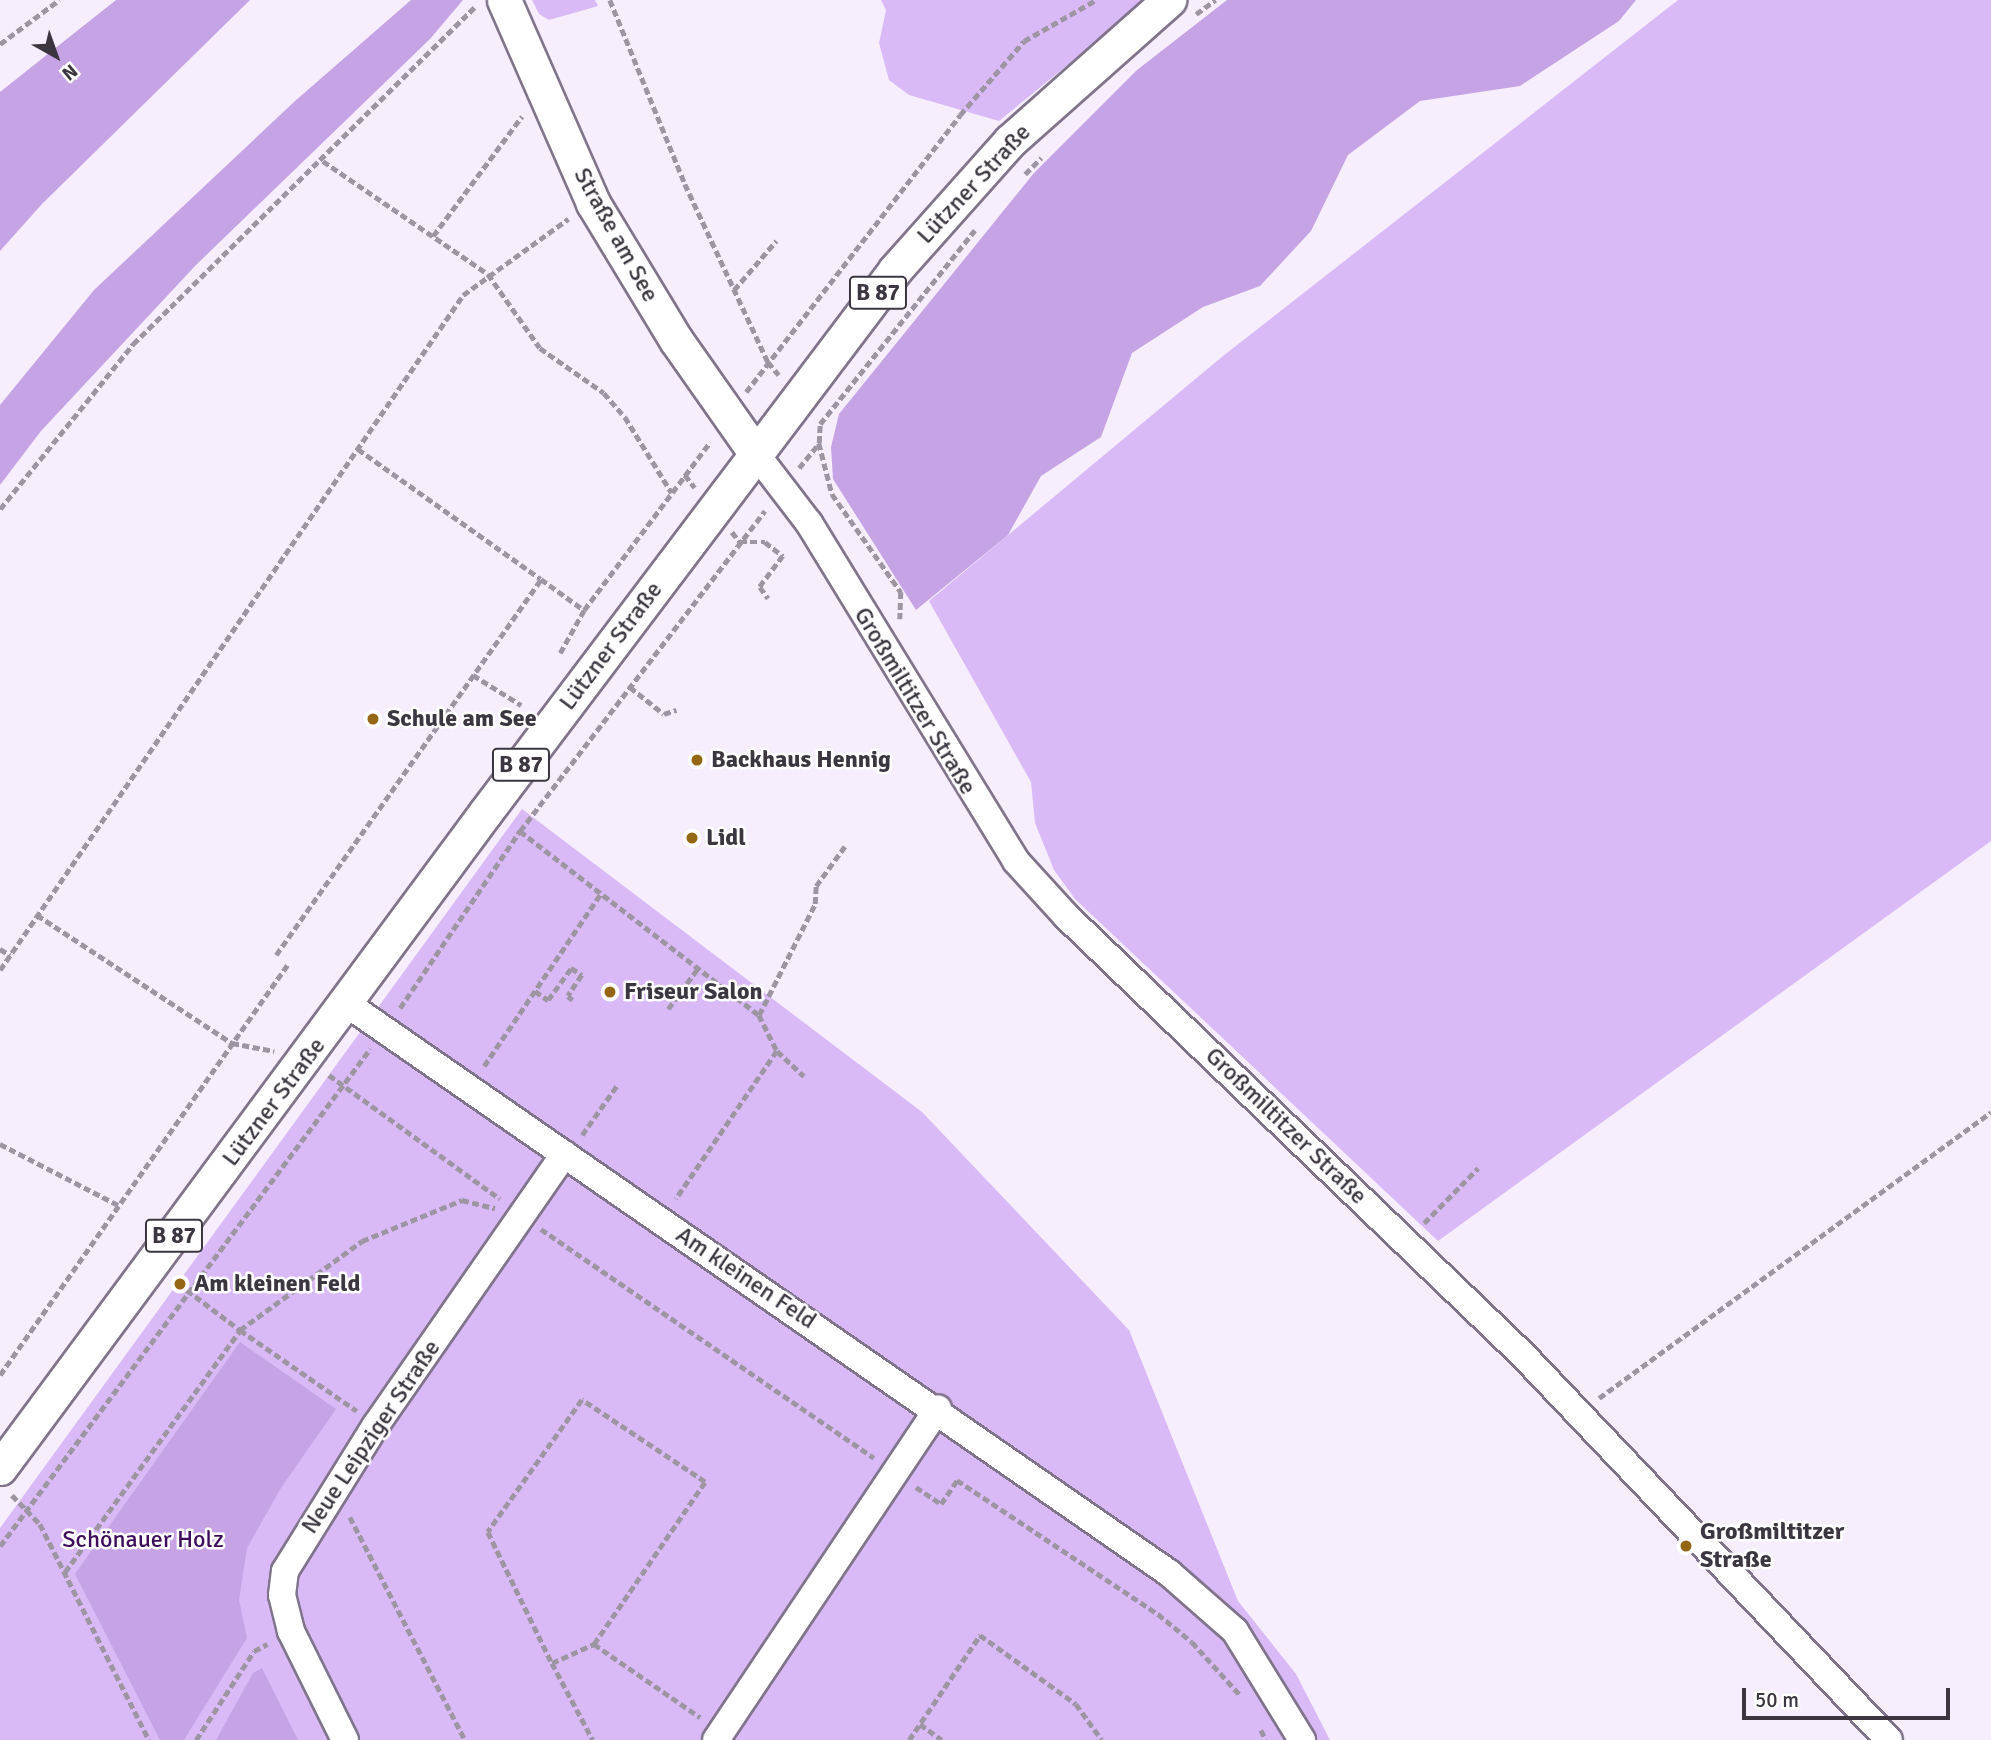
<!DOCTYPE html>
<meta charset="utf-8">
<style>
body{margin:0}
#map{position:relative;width:1991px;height:1740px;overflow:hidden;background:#f6eefd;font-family:Signika,sans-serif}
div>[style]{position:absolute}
.green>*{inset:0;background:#d9baf6}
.forest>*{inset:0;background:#c6a3e5}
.path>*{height:4.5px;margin-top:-2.25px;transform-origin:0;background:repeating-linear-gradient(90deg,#9d96a2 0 7px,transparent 0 10.5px)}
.roads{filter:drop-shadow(2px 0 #80748b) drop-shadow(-2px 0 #80748b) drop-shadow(0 2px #80748b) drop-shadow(0 -2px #80748b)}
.minor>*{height:26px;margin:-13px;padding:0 13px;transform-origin:13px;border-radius:13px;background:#fff}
.major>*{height:33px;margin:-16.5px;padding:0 16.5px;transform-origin:16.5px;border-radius:16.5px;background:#fff}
.dots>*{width:19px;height:19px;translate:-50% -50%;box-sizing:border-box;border:4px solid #fff;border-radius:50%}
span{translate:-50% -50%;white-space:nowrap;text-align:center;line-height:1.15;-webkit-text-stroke:5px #fff;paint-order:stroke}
.shield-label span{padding:2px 5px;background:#fff;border:2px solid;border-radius:5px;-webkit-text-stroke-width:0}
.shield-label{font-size:23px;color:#3b363f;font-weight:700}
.street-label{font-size:24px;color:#3b363f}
.poi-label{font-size:24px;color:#3b363f;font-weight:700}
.left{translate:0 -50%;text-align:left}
.park-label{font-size:24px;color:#3d0d5b}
.north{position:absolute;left:21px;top:21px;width:70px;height:70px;-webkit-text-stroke:5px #fff;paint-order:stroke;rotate:140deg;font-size:19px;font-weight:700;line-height:28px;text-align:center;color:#3b363f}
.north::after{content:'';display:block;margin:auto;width:24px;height:32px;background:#3b363f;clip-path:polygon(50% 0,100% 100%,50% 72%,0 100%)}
.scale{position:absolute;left:1742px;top:1688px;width:208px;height:32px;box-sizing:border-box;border:4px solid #3b363f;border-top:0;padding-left:9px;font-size:21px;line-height:24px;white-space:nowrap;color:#3b363f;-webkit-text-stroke:5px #fff;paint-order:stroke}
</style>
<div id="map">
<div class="green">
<div style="clip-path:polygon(532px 0,595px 0,598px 6px,549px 20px,539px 14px)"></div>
<div style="clip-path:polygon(881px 0,1147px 0,999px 121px,909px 95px,889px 80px,879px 43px,886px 10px)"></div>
<div style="clip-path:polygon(1678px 0,1991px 0,1991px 841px,1438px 1241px,1075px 899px,1054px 870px,1035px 823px,1031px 782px,929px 601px,1223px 356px)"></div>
<div style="clip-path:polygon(522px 809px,922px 1112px,1129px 1330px,1238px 1601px,1296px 1674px,1330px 1740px,0 1740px,0 1528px)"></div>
</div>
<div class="forest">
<div style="clip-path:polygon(116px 0,250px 0,42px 204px,0 251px,0 92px)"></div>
<div style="clip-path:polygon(411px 0,463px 0,430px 39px,196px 265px,41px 431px,0 485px,0 405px,94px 290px,295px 101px)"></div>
<div style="clip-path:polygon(1227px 0,1636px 0,1619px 21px,1520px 86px,1420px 101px,1348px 155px,1311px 231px,1260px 286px,1203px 307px,1132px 353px,1101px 437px,1041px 476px,1008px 535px,916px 610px,833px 479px,831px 447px,839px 414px,1034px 173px,1137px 70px)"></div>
<div style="clip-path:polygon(240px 1342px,336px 1409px,281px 1488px,247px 1548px,239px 1600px,247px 1638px,184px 1740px,160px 1740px,75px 1574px)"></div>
<div style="clip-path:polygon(262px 1668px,298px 1740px,216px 1740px,253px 1673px)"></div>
</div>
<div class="path">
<div style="left:610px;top:0;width:199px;rotate:67.8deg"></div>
<div style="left:685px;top:184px;width:196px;rotate:65deg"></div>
<div style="left:768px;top:362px;width:17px;rotate:50deg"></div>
<div style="left:1196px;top:14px;width:24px;rotate:-36deg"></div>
<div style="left:0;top:44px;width:74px;rotate:-36.7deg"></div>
<div style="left:323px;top:161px;width:200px;rotate:34.4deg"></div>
<div style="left:488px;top:274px;width:90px;rotate:54.9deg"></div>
<div style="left:540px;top:348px;width:78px;rotate:35.1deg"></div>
<div style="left:604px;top:393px;width:32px;rotate:49deg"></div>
<div style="left:625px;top:417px;width:89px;rotate:58.3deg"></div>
<div style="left:1025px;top:174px;width:23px;rotate:-45deg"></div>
<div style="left:433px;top:236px;width:149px;rotate:-53.4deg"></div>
<div style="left:734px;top:290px;width:65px;rotate:-49.4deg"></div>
<div style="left:746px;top:392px;width:350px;rotate:-52.3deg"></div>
<div style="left:960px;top:115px;width:98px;rotate:-49.1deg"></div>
<div style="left:1024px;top:41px;width:83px;rotate:-29.7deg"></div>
<div style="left:819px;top:443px;width:53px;rotate:75.7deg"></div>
<div style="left:832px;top:494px;width:120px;rotate:54.9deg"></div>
<div style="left:901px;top:592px;width:27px;rotate:92deg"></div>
<div style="left:358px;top:449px;width:224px;rotate:35.4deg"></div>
<div style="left:799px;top:468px;width:32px;rotate:-51deg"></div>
<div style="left:819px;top:443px;width:19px;rotate:-87deg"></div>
<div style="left:820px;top:424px;width:248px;rotate:-51.4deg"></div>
<div style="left:685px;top:475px;width:16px;rotate:52deg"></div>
<div style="left:0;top:509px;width:212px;rotate:-51.1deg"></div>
<div style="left:133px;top:344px;width:480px;rotate:-44.6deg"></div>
<div style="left:732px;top:532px;width:13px;rotate:51deg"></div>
<div style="left:740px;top:542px;width:25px"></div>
<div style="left:765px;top:542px;width:23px;rotate:38deg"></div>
<div style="left:783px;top:556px;width:39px;rotate:127deg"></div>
<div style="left:760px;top:587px;width:14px;rotate:54deg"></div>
<div style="left:560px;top:653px;width:49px;rotate:-60.8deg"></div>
<div style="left:473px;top:675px;width:57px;rotate:32deg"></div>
<div style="left:630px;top:687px;width:43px;rotate:38.5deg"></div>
<div style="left:664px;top:714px;width:13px;rotate:-18deg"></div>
<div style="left:520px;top:831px;width:302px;rotate:37.6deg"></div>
<div style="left:759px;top:1015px;width:40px;rotate:63.4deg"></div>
<div style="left:777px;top:1051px;width:179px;rotate:124.3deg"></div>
<div style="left:37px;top:915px;width:233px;rotate:33.3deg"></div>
<div style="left:232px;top:1043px;width:43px;rotate:10.8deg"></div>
<div style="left:0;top:949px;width:12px;rotate:31deg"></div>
<div style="left:276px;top:955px;width:460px;rotate:-54.8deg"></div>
<div style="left:541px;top:579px;width:53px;rotate:35.8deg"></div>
<div style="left:584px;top:610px;width:210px;rotate:-53.1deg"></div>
<div style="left:0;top:970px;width:819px;rotate:-55.55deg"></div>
<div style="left:463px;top:295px;width:130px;rotate:-35.9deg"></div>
<div style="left:535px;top:991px;width:16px;rotate:35deg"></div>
<div style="left:548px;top:1000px;width:39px;rotate:-54deg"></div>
<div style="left:571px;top:968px;width:13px;rotate:32deg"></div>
<div style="left:582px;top:975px;width:25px;rotate:124deg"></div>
<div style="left:568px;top:996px;width:6px;rotate:39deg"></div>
<div style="left:400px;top:1008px;width:214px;rotate:-55.9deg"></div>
<div style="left:520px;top:831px;width:403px;rotate:-52.6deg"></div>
<div style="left:668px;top:1009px;width:51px;rotate:-53.8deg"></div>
<div style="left:759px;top:1015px;width:124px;rotate:-63.2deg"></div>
<div style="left:815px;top:904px;width:18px;rotate:-87deg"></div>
<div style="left:816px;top:886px;width:49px;rotate:-54.1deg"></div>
<div style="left:777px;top:1051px;width:37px;rotate:43deg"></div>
<div style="left:484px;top:1066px;width:209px;rotate:-55.9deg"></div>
<div style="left:329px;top:1075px;width:211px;rotate:35.9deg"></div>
<div style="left:582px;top:1135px;width:62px;rotate:-54.8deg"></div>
<div style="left:0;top:1144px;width:133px;rotate:27.3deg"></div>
<div style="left:1424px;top:1223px;width:77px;rotate:-45.5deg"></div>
<div style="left:541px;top:1229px;width:404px;rotate:34.5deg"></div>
<div style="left:187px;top:1290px;width:66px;rotate:37deg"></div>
<div style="left:240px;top:1330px;width:151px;rotate:-36.1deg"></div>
<div style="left:362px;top:1241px;width:108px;rotate:-22.3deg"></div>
<div style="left:462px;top:1200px;width:34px;rotate:14deg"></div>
<div style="left:0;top:1375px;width:502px;rotate:-54.98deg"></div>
<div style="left:1599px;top:1398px;width:485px;rotate:-36.1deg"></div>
<div style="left:916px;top:1487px;width:30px;rotate:34deg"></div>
<div style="left:941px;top:1504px;width:29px;rotate:-56deg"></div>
<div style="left:957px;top:1480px;width:242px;rotate:33.7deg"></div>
<div style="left:1158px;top:1614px;width:44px;rotate:39.5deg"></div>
<div style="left:1192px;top:1642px;width:73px;rotate:47.8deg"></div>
<div style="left:12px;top:1495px;width:40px;rotate:46deg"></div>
<div style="left:40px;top:1524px;width:242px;rotate:63.2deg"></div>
<div style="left:350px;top:1517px;width:251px;rotate:62.7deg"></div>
<div style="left:0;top:1546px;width:620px;rotate:-53.33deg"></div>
<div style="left:65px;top:1572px;width:299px;rotate:-54.1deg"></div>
<div style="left:240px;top:1330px;width:142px;rotate:34.7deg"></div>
<div style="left:594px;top:1644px;width:129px;rotate:34.6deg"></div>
<div style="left:552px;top:1663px;width:46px;rotate:-24.3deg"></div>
<div style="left:594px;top:1644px;width:196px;rotate:-55.6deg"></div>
<div style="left:705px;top:1482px;width:148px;rotate:-146.3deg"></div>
<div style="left:582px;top:1400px;width:162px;rotate:125.5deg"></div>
<div style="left:488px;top:1532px;width:146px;rotate:64deg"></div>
<div style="left:552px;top:1663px;width:87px;rotate:62deg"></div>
<div style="left:920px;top:1724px;width:27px;rotate:36deg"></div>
<div style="left:1261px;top:1730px;width:11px;rotate:63deg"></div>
<div style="left:196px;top:1740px;width:106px;rotate:-56.9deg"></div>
<div style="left:254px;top:1651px;width:15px;rotate:-28deg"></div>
<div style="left:909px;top:1740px;width:127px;rotate:-55.9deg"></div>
<div style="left:980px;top:1635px;width:118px;rotate:35.7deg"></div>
<div style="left:1076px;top:1704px;width:44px;rotate:54.2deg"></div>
</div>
<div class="roads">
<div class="minor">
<div style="left:756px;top:454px;width:87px;rotate:52.5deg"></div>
<div style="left:809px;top:523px;width:396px;rotate:58.5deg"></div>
<div style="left:1016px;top:861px;width:74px;rotate:47.7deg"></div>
<div style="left:1066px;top:916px;width:634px;rotate:43.85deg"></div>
<div style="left:1523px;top:1355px;width:531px;rotate:46.45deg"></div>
<div style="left:347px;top:1004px;width:1000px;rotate:34.69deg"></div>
<div style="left:1169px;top:1573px;width:88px;rotate:41.3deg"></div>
<div style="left:1235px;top:1631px;width:128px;rotate:58.4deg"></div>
<div style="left:345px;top:1740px;width:122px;rotate:-116.4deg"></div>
<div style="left:291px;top:1631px;width:37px;rotate:-104deg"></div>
<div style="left:282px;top:1595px;width:24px;rotate:-83deg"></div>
<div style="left:285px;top:1571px;width:172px;rotate:-58.1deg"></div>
<div style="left:376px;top:1425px;width:330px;rotate:-55.2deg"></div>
<div style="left:716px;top:1740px;width:399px;rotate:-56.2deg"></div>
</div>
<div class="major">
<div style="left:504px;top:0;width:222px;rotate:66.3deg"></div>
<div style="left:593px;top:203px;width:160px;rotate:58.8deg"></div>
<div style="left:676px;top:340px;width:139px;rotate:54.9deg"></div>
<div style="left:0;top:1468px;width:815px;rotate:-53.48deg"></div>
<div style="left:485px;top:813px;width:680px;rotate:-52.94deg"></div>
<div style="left:895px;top:270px;width:173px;rotate:-48.3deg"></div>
<div style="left:1010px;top:141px;width:213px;rotate:-41.6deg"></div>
</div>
</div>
<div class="dots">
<div style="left:373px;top:719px;background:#956715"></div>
<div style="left:697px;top:760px;background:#956715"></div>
<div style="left:692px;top:838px;background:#956715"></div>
<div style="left:610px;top:992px;background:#956715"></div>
<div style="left:180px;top:1284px;background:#956715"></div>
<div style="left:1686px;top:1546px;background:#956715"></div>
</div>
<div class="shield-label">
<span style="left:878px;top:293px">B 87</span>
<span style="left:521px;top:765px">B 87</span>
<span style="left:174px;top:1236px">B 87</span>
</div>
<div class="street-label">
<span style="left:974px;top:184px;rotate:-47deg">Lützner Straße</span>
<span style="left:616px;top:235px;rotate:61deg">Straße am See</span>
<span style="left:611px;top:646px;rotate:-53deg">Lützner Straße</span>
<span style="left:915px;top:701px;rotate:59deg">Großmiltitzer Straße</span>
<span style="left:274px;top:1102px;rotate:-53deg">Lützner Straße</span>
<span style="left:1286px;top:1126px;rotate:44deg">Großmiltitzer Straße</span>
<span style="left:746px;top:1278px;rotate:34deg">Am kleinen Feld</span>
<span style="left:371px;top:1437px;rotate:-56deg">Neue Leipziger Straße</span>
</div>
<div class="poi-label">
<span class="left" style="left:387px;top:719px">Schule am See</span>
<span class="left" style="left:711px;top:760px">Backhaus Hennig</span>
<span class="left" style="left:706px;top:838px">Lidl</span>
<span class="left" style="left:624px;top:992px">Friseur Salon</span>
<span class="left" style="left:194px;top:1284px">Am kleinen Feld</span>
<span class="left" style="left:1700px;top:1546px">Großmiltitzer<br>Straße</span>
</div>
<div class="park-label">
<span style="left:143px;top:1540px">Schönauer Holz</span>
</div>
<div class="north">N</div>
<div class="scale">50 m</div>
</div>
